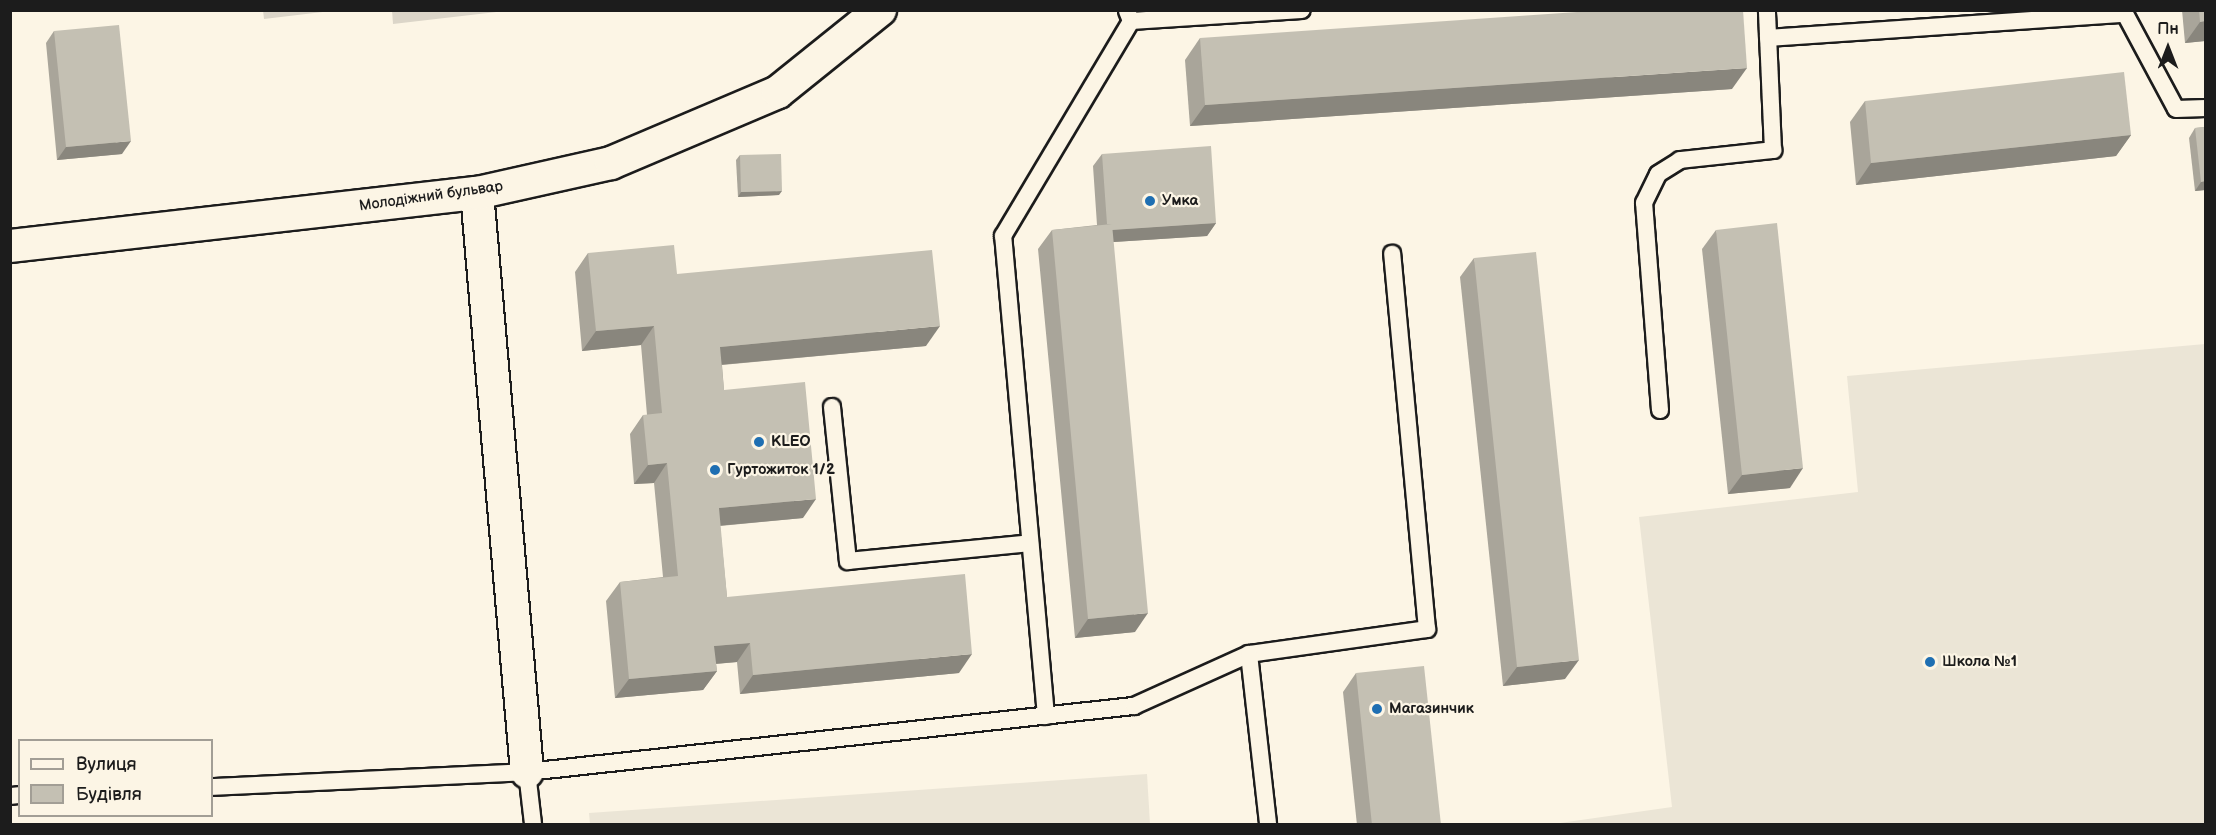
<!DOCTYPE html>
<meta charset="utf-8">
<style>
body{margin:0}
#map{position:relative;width:2216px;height:835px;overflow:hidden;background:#fcf5e5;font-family:"Balsamiq Sans",sans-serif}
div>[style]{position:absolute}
.built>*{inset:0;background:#ebe5d6}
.green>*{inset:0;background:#dbd5c8}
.roads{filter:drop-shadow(2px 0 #1c1c1c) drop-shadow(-2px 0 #1c1c1c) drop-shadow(0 2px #1c1c1c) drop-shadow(0 -2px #1c1c1c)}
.lane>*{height:16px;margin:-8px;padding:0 8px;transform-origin:8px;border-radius:8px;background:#fcf5e5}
.street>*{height:32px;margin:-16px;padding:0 16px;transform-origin:16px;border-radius:16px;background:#fcf5e5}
.wall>*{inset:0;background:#a9a59a}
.shaded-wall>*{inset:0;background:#89867d}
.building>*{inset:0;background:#c4c0b3}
.dots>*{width:16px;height:16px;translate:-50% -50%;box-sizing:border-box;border:3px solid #fcf5e5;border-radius:50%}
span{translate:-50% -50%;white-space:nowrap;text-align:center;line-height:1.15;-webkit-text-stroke:4.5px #fcf5e5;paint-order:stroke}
.street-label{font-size:15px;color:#1c1c1c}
.poi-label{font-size:15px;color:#1c1c1c;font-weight:700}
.left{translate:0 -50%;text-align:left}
.frame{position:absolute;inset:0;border:12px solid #1c1c1c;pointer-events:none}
.legend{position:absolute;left:18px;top:739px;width:195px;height:78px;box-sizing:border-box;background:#fcf5e5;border:2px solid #a29e95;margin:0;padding:8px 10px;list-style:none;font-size:18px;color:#1c1c1c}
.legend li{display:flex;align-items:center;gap:12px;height:30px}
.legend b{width:30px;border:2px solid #a29e95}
.north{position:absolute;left:2138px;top:18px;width:60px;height:60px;-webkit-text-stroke:4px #fcf5e5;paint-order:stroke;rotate:0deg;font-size:16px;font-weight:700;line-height:24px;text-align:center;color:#1c1c1c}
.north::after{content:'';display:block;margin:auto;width:21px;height:27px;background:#1c1c1c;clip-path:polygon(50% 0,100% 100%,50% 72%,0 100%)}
</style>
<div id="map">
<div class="built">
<div style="clip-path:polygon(2205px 344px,2205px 824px,1553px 824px,1672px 807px,1639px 517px,1858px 492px,1847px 376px)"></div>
<div style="clip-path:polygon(1147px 774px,1150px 824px,590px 824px,589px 813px)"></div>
</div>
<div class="green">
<div style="clip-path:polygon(263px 10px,331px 10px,331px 11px,264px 19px)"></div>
<div style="clip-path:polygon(392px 10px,505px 10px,505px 11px,393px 24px)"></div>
</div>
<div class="roads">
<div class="lane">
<div style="left:2123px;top:10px;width:112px;rotate:61.8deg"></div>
<div style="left:2176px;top:109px;width:30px;rotate:-2deg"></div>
<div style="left:1127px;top:11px;width:11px;rotate:68deg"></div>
<div style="left:1131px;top:21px;width:171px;rotate:-3.7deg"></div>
<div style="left:1768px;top:38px;width:356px;rotate:-3.9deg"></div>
<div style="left:832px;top:407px;width:155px;rotate:84.1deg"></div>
<div style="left:848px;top:561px;width:183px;rotate:-5.6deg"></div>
<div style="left:1660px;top:410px;width:208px;rotate:-94.4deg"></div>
<div style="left:1644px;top:203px;width:32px;rotate:-64deg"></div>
<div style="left:1658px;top:174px;width:26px;rotate:-32deg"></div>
<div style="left:1680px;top:160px;width:94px;rotate:-6.1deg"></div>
<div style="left:1773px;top:150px;width:140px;rotate:-92.5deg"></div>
<div style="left:1249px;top:654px;width:180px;rotate:-8deg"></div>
<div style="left:1427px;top:629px;width:377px;rotate:-95.3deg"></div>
<div style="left:1046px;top:716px;width:482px;rotate:-95.1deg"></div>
<div style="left:1003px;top:236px;width:250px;rotate:-59.2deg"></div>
<div style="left:527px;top:772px;width:52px;rotate:83.4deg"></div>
<div style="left:212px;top:787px;width:315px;rotate:-2.7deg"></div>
<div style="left:527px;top:772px;width:611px;rotate:-6.21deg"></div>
<div style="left:1134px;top:706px;width:126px;rotate:-24.3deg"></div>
<div style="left:1249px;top:654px;width:171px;rotate:83.6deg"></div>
<div style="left:10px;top:796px;width:10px;rotate:-6deg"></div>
</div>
<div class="street">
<div style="left:477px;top:193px;width:581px;rotate:85.06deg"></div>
<div style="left:10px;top:246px;width:470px;rotate:-6.5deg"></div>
<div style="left:477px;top:193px;width:137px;rotate:-12.6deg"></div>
<div style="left:611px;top:163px;width:181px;rotate:-23deg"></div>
<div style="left:778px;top:92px;width:131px;rotate:-38.8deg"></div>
</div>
</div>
<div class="wall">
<div style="clip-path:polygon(2182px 10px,2205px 10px,2205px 41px,2185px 43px)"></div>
<div style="clip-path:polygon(54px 31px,122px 154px,57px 160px,46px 43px)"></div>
<div style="clip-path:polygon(1200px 38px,1732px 89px,1190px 126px,1185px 60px)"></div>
<div style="clip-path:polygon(1865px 101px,2131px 135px,2116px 156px,1856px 185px,1850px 122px)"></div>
<div style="clip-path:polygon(2205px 127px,2205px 190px,2195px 191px,2189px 138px,2195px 128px)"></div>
<div style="clip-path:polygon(1102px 154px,1216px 223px,1207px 236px,1113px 242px,1135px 632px,1075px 638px,1038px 249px,1052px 230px,1097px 225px,1093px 166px)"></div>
<div style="clip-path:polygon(740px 155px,779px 195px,738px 197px,736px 160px)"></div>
<div style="clip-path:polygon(1716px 230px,1790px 488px,1728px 494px,1702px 249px)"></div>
<div style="clip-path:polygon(588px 253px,677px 274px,926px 346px,722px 365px,724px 390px,803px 518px,720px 526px,727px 597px,959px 673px,740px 694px,737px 662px,716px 664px,717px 671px,703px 690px,615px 698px,606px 601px,620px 582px,663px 577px,654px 483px,634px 484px,630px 434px,643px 415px,647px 415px,641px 345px,582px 351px,575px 272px)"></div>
<div style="clip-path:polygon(1474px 258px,1565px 679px,1503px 686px,1460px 277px)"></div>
<div style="clip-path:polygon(1356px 673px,1441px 825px,1357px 825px,1343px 692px)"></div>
</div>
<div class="shaded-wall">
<div style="clip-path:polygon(2205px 21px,2205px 41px,2185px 43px,2200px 22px)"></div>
<div style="clip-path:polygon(1747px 68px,1732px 89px,1190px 126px,1205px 105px)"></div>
<div style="clip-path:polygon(2131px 135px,2116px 156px,1856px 185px,1871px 163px)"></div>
<div style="clip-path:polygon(131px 141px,122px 154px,57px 160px,66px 147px)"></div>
<div style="clip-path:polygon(2205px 181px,2205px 190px,2195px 191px,2201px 182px)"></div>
<div style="clip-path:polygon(782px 191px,779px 195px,738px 197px,741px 192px)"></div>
<div style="clip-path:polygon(1216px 223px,1207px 236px,1098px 243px,1107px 230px)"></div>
<div style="clip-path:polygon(654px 326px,641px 345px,582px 351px,596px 331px)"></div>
<div style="clip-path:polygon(940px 326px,926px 346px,707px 366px,720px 347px)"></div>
<div style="clip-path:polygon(667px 463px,654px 483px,634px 484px,648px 465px)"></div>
<div style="clip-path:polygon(1803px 468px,1790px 488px,1728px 494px,1742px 475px)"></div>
<div style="clip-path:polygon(816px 499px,803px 518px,705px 527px,719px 508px)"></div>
<div style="clip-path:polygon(1148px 613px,1135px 632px,1075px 638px,1088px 619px)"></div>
<div style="clip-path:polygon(750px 643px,737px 662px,701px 665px,714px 646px)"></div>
<div style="clip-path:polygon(972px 654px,959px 673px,740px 694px,753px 675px)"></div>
<div style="clip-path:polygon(1579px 660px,1565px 679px,1503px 686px,1517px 667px)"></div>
<div style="clip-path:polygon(717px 671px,703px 690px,615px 698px,629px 679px)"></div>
</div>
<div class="building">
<div style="clip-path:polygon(1606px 10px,1743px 10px,1747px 68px,1205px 105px,1200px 38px)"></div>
<div style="clip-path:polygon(2199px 10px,2205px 10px,2205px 21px,2200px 22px)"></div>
<div style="clip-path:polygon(119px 25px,131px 141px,66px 147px,54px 31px)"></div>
<div style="clip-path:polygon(2124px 72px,2131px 135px,1871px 163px,1865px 101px)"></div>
<div style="clip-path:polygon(2205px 127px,2205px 181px,2201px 182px,2195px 128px)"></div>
<div style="clip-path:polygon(1211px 146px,1216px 223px,1112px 230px,1112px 224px,1107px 224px,1102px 154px)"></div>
<div style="clip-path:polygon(781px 154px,782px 191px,741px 192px,740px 155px)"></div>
<div style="clip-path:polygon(1777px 223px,1803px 468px,1742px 475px,1716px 230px)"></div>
<div style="clip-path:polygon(1112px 224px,1148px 613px,1088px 619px,1052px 230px)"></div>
<div style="clip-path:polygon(674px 245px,677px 274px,932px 250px,940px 326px,720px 347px,724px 390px,805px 382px,816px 499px,719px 508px,727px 597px,965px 574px,972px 654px,753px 675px,750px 643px,714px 646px,717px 671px,629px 679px,620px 582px,678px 576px,667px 463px,648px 465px,643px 415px,662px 413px,654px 326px,596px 331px,588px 253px)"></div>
<div style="clip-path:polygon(1536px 252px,1579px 660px,1517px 667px,1474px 258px)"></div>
<div style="clip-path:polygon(1424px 666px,1441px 825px,1372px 825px,1356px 673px)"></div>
</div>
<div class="dots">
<div style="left:1150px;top:201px;background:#1f6fb2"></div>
<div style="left:759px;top:442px;background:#1f6fb2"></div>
<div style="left:715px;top:470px;background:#1f6fb2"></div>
<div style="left:1930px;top:662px;background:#1f6fb2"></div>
<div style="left:1377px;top:709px;background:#1f6fb2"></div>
</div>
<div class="street-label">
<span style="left:431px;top:196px;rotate:-8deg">Молодіжний бульвар</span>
</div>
<div class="poi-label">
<span class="left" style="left:1162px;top:201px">Умка</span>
<span class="left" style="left:771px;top:442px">KLEO</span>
<span class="left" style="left:727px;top:470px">Гуртожиток 1/2</span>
<span class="left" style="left:1942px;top:662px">Школа №1</span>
<span class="left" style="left:1389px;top:709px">Магазинчик</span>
</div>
<div class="frame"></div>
<ul class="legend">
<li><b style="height:8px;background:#fcf5e5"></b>Вулиця</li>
<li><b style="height:16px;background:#c4c0b3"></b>Будівля</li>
</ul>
<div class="north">Пн</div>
</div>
